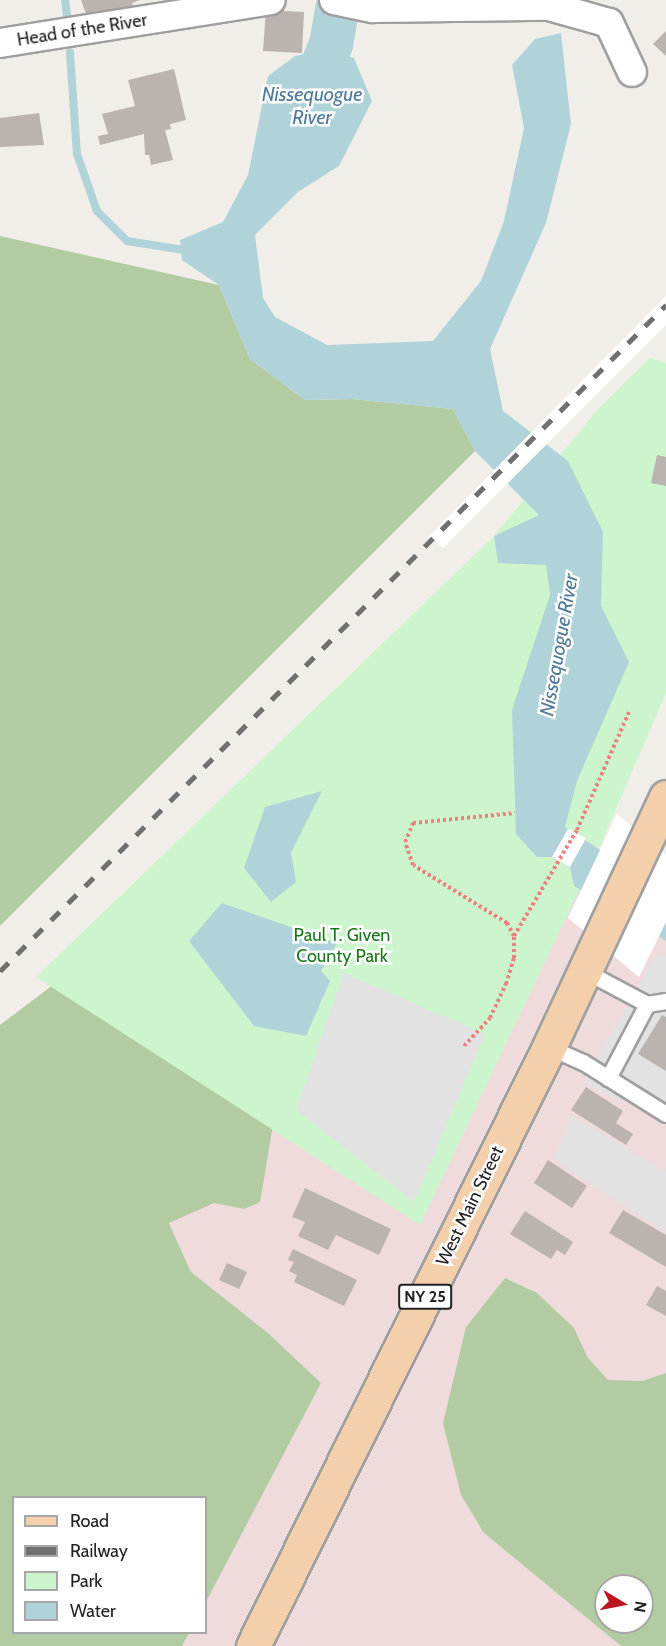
<!DOCTYPE html>
<style>
body{margin:0}
#map{position:relative;width:666px;height:1646px;overflow:hidden;background:#f1eee9;font-family:Cabin,sans-serif}
div>[style]{position:absolute}
.commercial>*{inset:0;background:#efdbdc}
.forest>*{inset:0;background:#b2cba3}
.park>*{inset:0;background:#ccf5cd}
.parking>*{inset:0;background:#e2e2e2}
.water>*{inset:0;background:#afd3d9}
.pier>*{inset:0;background:#fff}
.stream>*{height:8px;margin:-4px;padding:0 4px;transform-origin:4px;border-radius:4px;background:#afd3d9}
.river>*{height:44px;margin:-22px;padding:0 22px;transform-origin:22px;border-radius:22px;background:#afd3d9}
.building>*{inset:0;background:#bab3af}
.path>*{height:4px;margin-top:-2px;transform-origin:0;background:repeating-linear-gradient(90deg,#ec827f 0 3px,transparent 0 6px)}
.roads{filter:drop-shadow(2px 0 #9f9f9f) drop-shadow(-2px 0 #9f9f9f) drop-shadow(0 2px #9f9f9f) drop-shadow(0 -2px #9f9f9f)}
.lane>*{height:15px;margin:-7.5px;padding:0 7.5px;transform-origin:7.5px;border-radius:7.5px;background:#fff}
.street>*{height:28px;margin:-14px;padding:0 14px;transform-origin:14px;border-radius:14px;background:#fff}
.primary>*{height:33px;margin:-16.5px;padding:0 16.5px;transform-origin:16.5px;border-radius:16.5px;background:#f3cfac}
.rail>*{height:4.5px;margin-top:-2.25px;transform-origin:0;background:repeating-linear-gradient(90deg,#707070 0 12px,transparent 0 24px)}
span{translate:-50% -50%;white-space:nowrap;text-align:center;line-height:1.15;-webkit-text-stroke:5px #fff;paint-order:stroke}
.shield-label span{padding:2px 4px;background:#fff;border:2px solid;border-radius:4px;-webkit-text-stroke-width:0}
.shield-label{font-size:16px;color:#222;font-weight:700}
.street-label{font-size:18px;color:#222}
.park-label{font-size:18px;color:#187719}
.water-label{font-size:20px;color:#507a99;font-style:italic}
.legend{position:absolute;left:12px;top:1496px;width:195px;height:138px;box-sizing:border-box;background:#fff;border:2px solid #a7a7a7;margin:0;padding:8px 10px;list-style:none;font-size:18px;color:#222}
.legend li{display:flex;align-items:center;gap:12px;height:30px}
.legend b{width:30px;border:2px solid #a7a7a7}
.north{position:absolute;left:594px;top:1574px;width:60px;height:60px;box-sizing:border-box;background:#fff;border:2px solid #a7a7a7;border-radius:50%;rotate:100deg;font-size:16px;font-weight:700;line-height:24px;text-align:center;color:#222}
.north::after{content:'';display:block;margin:auto;width:21px;height:27px;background:#bd1623;clip-path:polygon(50% 0,100% 100%,50% 72%,0 100%)}
</style>
<div id="map">
<div class="commercial">
<div style="clip-path:polygon(579px 889px,666px 941px,666px 1373px,642px 1381px,608px 1381px,588px 1358px,574px 1328px,484px 1533px,621px 1646px,182px 1646px,189px 1633px,206px 1632px,206px 1602px,321px 1383px,268px 1333px,191px 1272px,169px 1222px,214px 1202px,244px 1209px,272px 1129px,422px 1220px)"></div>
</div>
<div class="forest">
<div style="clip-path:polygon(0 236px,219px 285px,250px 359px,305px 400px,352px 399px,453px 409px,475px 451px,0 926px)"></div>
<div style="clip-path:polygon(78px 966px,278px 1095px,260px 1202px,244px 1209px,214px 1203px,169px 1223px,191px 1272px,268px 1333px,321px 1383px,206px 1602px,206px 1498px,14px 1498px,14px 1632px,189px 1633px,182px 1646px,0 1646px,0 1025px)"></div>
<div style="clip-path:polygon(evenodd,505px 1278px,537px 1293px,574px 1328px,588px 1358px,608px 1380px,642px 1381px,666px 1373px,666px 1646px,621px 1646px,484px 1533px,461px 1495px,443px 1423px,466px 1327px,505px 1278px,606px 1586px,642px 1586px,642px 1622px,606px 1622px,606px 1586px)"></div>
</div>
<div class="park">
<div style="clip-path:polygon(650px 358px,666px 363px,666px 693px,600px 846px,420px 1225px,36px 977px,494px 536px,597px 410px)"></div>
</div>
<div class="parking">
<div style="clip-path:polygon(658px 952px,666px 957px,666px 1121px,583px 1082px)"></div>
<div style="clip-path:polygon(344px 973px,485px 1034px,414px 1202px,296px 1110px)"></div>
<div style="clip-path:polygon(572px 1116px,666px 1172px,666px 1232px,553px 1159px)"></div>
</div>
<div class="water">
<div style="clip-path:polygon(561px 33px,571px 124px,546px 223px,490px 349px,503px 411px,568px 461px,603px 532px,601px 606px,629px 662px,577px 781px,565px 827px,666px 893px,666px 941px,574px 886px,570px 867px,552px 857px,537px 857px,516px 834px,512px 710px,550px 595px,546px 565px,498px 563px,494px 536px,539px 515px,475px 451px,453px 409px,352px 399px,305px 400px,250px 359px,219px 285px,182px 260px,180px 240px,223px 222px,248px 175px,268px 76px,295px 56px,325px 50px,354px 58px,372px 101px,339px 166px,298px 192px,255px 235px,263px 298px,275px 317px,327px 345px,433px 341px,481px 281px,504px 221px,524px 128px,512px 65px,535px 39px)"></div>
<div style="clip-path:polygon(322px 791px,291px 853px,296px 882px,271px 902px,244px 868px,265px 807px)"></div>
<div style="clip-path:polygon(222px 903px,337px 943px,321px 971px,330px 981px,306px 1036px,254px 1026px,189px 941px)"></div>
</div>
<div class="pier">
<div style="clip-path:polygon(666px 296px,666px 325px,443px 548px,429px 536px)"></div>
<div style="clip-path:polygon(617px 814px,666px 855px,666px 922px,639px 977px,568px 918px)"></div>
<div style="clip-path:polygon(568px 829px,586px 838px,570px 867px,552px 857px)"></div>
</div>
<div class="stream">
<div style="left:65px;top:0;width:23px;rotate:83deg"></div>
<div style="left:70px;top:52px;width:102px;rotate:86.1deg"></div>
<div style="left:77px;top:154px;width:60px;rotate:70.7deg"></div>
<div style="left:97px;top:211px;width:42px;rotate:45deg"></div>
<div style="left:127px;top:241px;width:64px;rotate:9deg"></div>
</div>
<div class="river">
<div style="left:306px;top:106px;width:67px;rotate:-68deg"></div>
<div style="left:331px;top:44px;width:45px;rotate:-79.7deg"></div>
</div>
<div class="building">
<div style="clip-path:polygon(81px 0,140px 0,132px 3px,135px 11px,89px 22px)"></div>
<div style="clip-path:polygon(266px 10px,304px 12px,302px 53px,263px 51px)"></div>
<div style="clip-path:polygon(666px 31px,666px 56px,653px 44px)"></div>
<div style="clip-path:polygon(174px 69px,186px 120px,170px 124px,171px 129px,165px 130px,173px 160px,151px 165px,149px 155px,145px 155px,144px 134px,100px 145px,98px 136px,108px 134px,102px 114px,135px 106px,128px 80px)"></div>
<div style="clip-path:polygon(39px 113px,44px 145px,0 147px,0 118px)"></div>
<div style="clip-path:polygon(657px 455px,666px 457px,666px 486px,651px 483px)"></div>
<div style="clip-path:polygon(662px 1015px,666px 1017px,666px 1071px,638px 1054px)"></div>
<div style="clip-path:polygon(586px 1087px,623px 1111px,616px 1123px,633px 1134px,626px 1145px,571px 1110px)"></div>
<div style="clip-path:polygon(548px 1160px,587px 1186px,572px 1208px,534px 1183px)"></div>
<div style="clip-path:polygon(305px 1188px,391px 1229px,379px 1255px,336px 1235px,328px 1250px,298px 1236px,305px 1222px,292px 1217px)"></div>
<div style="clip-path:polygon(623px 1210px,666px 1235px,666px 1267px,609px 1233px)"></div>
<div style="clip-path:polygon(525px 1211px,573px 1242px,565px 1255px,557px 1250px,551px 1259px,510px 1234px)"></div>
<div style="clip-path:polygon(293px 1249px,357px 1280px,344px 1306px,294px 1282px,297px 1275px,289px 1271px,294px 1262px,288px 1260px)"></div>
<div style="clip-path:polygon(227px 1263px,247px 1272px,239px 1289px,219px 1280px)"></div>
<div style="clip-path:polygon(657px 1286px,666px 1291px,666px 1316px,646px 1305px)"></div>
</div>
<div class="path">
<div style="left:514px;top:936px;width:123px;rotate:-59.3deg"></div>
<div style="left:577px;top:830px;width:129px;rotate:-66.2deg"></div>
<div style="left:464px;top:1046px;width:38px;rotate:-47deg"></div>
<div style="left:490px;top:1018px;width:38px;rotate:-65deg"></div>
<div style="left:506px;top:984px;width:27px;rotate:-73deg"></div>
<div style="left:514px;top:958px;width:22px;rotate:-90deg"></div>
<div style="left:514px;top:936px;width:15px;rotate:-118deg"></div>
<div style="left:507px;top:923px;width:110px;rotate:-148.3deg"></div>
<div style="left:413px;top:865px;width:24px;rotate:-109deg"></div>
<div style="left:405px;top:842px;width:21px;rotate:-67deg"></div>
<div style="left:413px;top:823px;width:102px;rotate:-5.6deg"></div>
</div>
<div class="roads">
<div class="lane">
<div style="left:585px;top:971px;width:70px;rotate:28deg"></div>
<div style="left:647px;top:1004px;width:19px;rotate:-9deg"></div>
<div style="left:549px;top:1047px;width:37px;rotate:24deg"></div>
<div style="left:583px;top:1062px;width:98px;rotate:32.1deg"></div>
<div style="left:608px;top:1078px;width:84px;rotate:-62.2deg"></div>
</div>
<div class="street">
<div style="left:334px;top:0;width:40px;rotate:12deg"></div>
<div style="left:373px;top:8px;width:176px;rotate:-0.7deg"></div>
<div style="left:549px;top:6px;width:62px;rotate:15.8deg"></div>
<div style="left:609px;top:23px;width:54px;rotate:64.9deg"></div>
<div style="left:0;top:43px;width:274px;rotate:-9deg"></div>
</div>
<div class="primary">
<div style="left:253px;top:1646px;width:668px;rotate:-63.7deg"></div>
<div style="left:549px;top:1047px;width:276px;rotate:-64.9deg"></div>
</div>
</div>
<div class="rail">
<div style="left:0;top:971px;width:942px;rotate:-45deg"></div>
</div>
<div class="shield-label">
<span style="left:425px;top:1297px">NY 25</span>
</div>
<div class="street-label">
<span style="left:82px;top:30px;rotate:-9deg">Head of the River</span>
<span style="left:470px;top:1206px;rotate:-64deg">West Main Street</span>
</div>
<div class="park-label">
<span style="left:342px;top:946px">Paul T. Given<br>County Park</span>
</div>
<div class="water-label">
<span style="left:312px;top:106px">Nissequogue<br>River</span>
<span style="left:559px;top:645px;rotate:-80deg">Nissequogue River</span>
</div>
<ul class="legend">
<li><b style="height:8px;background:#f3cfac"></b>Road</li>
<li><b style="height:8px;background:#707070"></b>Railway</li>
<li><b style="height:16px;background:#ccf5cd"></b>Park</li>
<li><b style="height:16px;background:#afd3d9"></b>Water</li>
</ul>
<div class="north">N</div>
</div>
